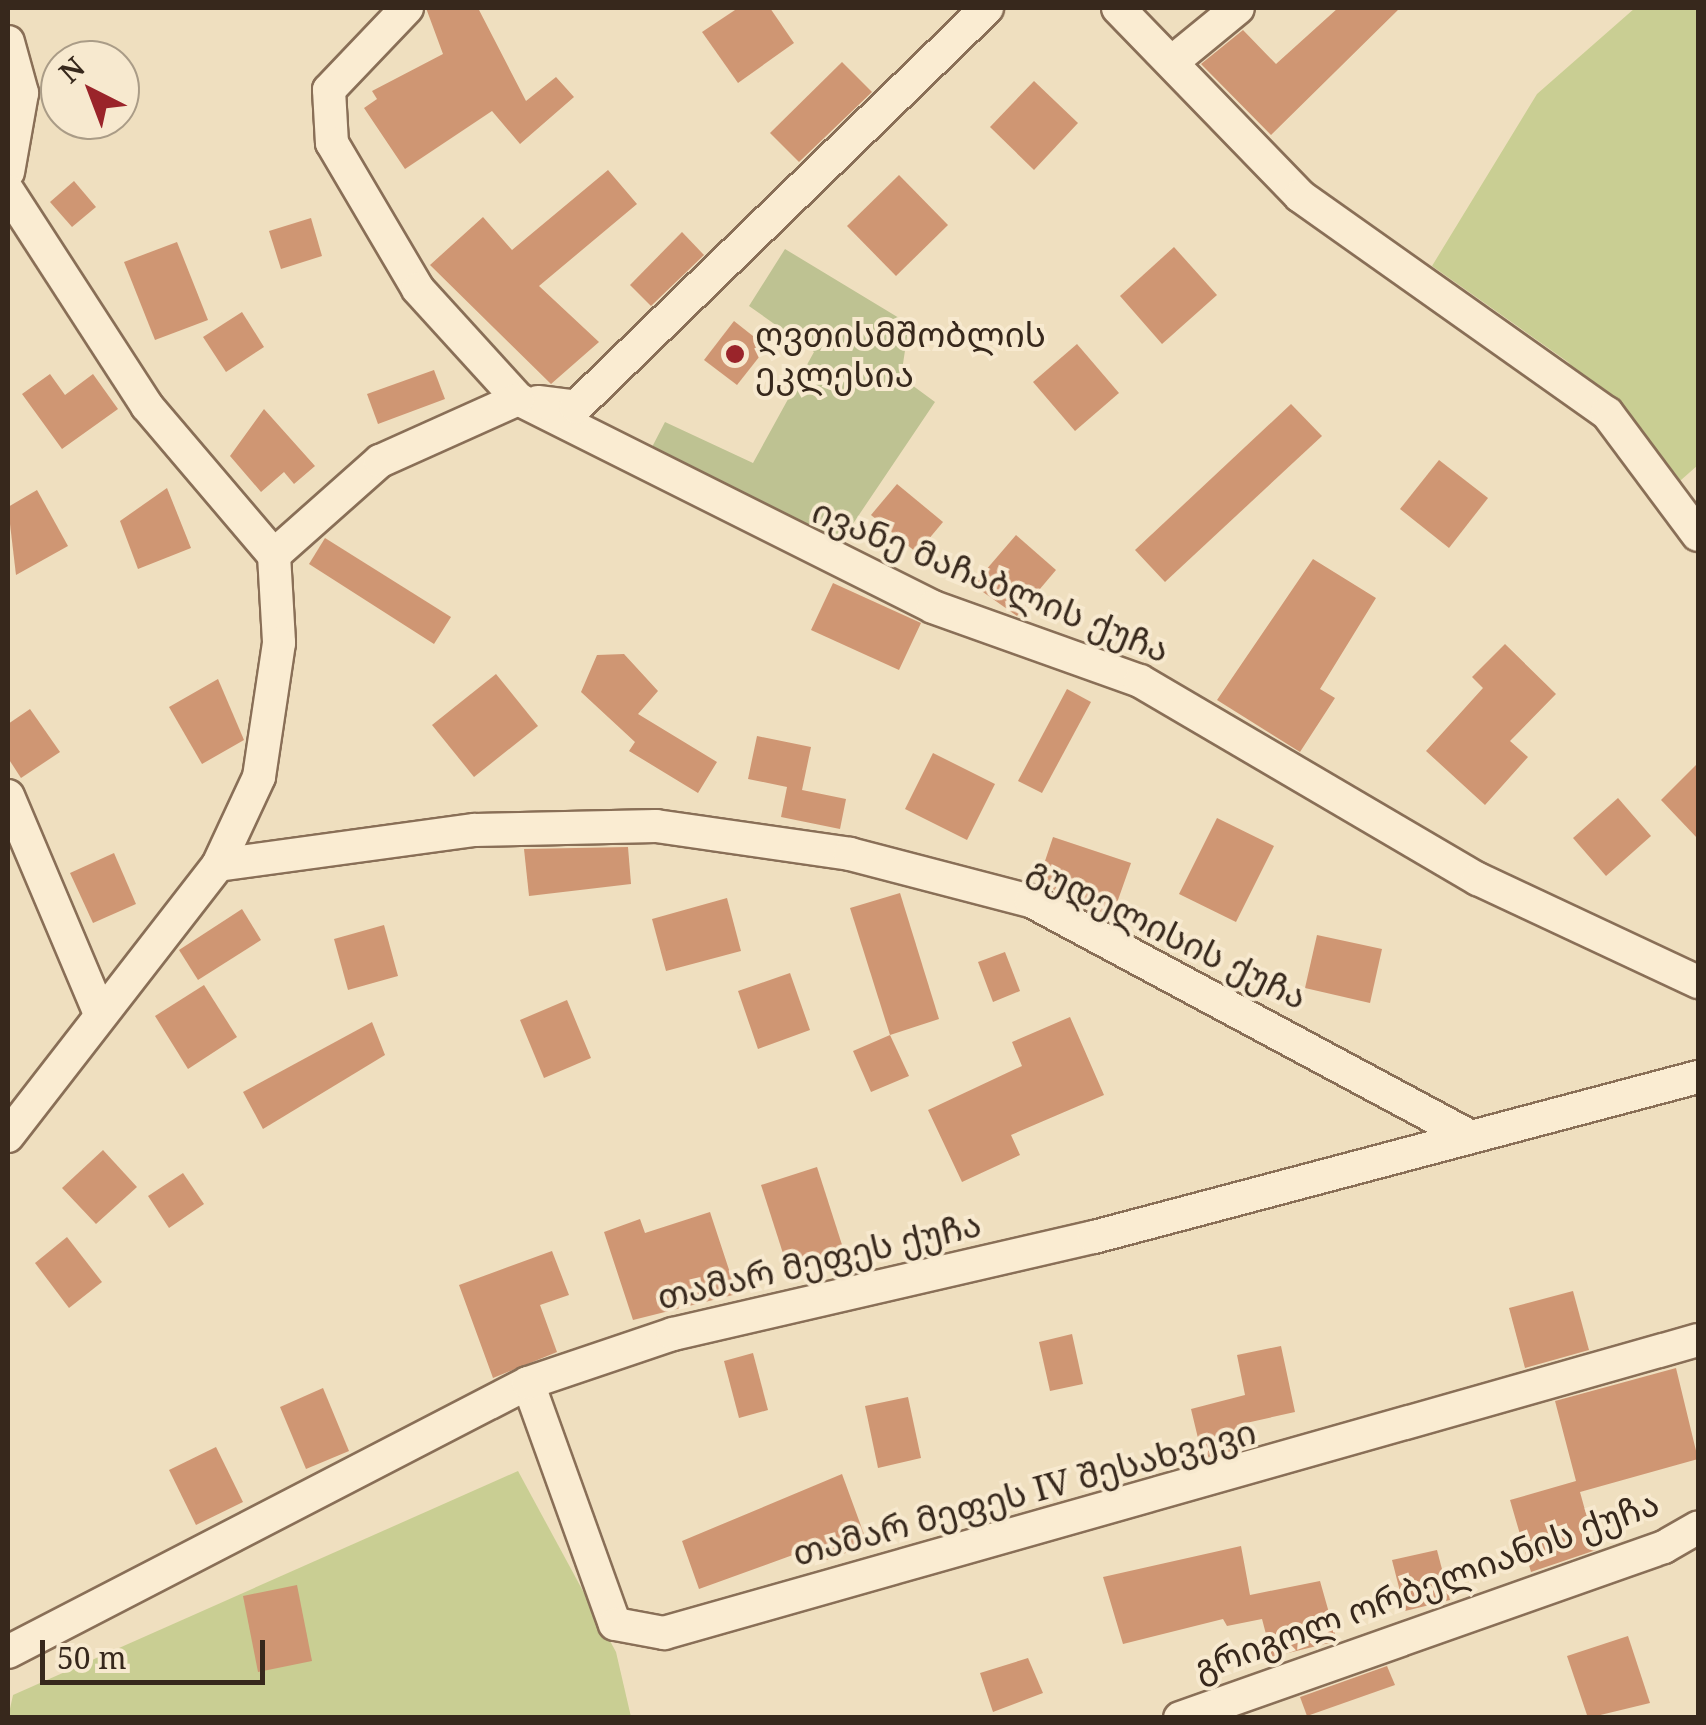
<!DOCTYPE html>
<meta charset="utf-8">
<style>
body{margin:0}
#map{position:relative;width:1706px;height:1725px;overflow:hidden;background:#efdfbf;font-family:"Noto Serif","Noto Sans Georgian",serif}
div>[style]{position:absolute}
.green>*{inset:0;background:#c9ce93}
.cemetery>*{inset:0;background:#bec292}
.building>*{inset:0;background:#cf9673}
.roads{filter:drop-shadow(2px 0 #896f57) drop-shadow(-2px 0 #896f57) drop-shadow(0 2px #896f57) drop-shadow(0 -2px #896f57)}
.minor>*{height:32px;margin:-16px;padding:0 16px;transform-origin:16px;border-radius:16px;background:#faecd2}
.dots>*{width:28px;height:28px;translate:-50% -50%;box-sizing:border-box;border:5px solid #f7e9cf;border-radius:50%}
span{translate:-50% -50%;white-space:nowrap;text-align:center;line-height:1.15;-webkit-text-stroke:8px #f7e9cf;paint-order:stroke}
.poi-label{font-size:35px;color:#37281c}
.left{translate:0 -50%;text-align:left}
.street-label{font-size:35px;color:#37281c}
.frame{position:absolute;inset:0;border:10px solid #37281c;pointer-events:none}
.north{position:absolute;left:40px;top:40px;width:100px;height:100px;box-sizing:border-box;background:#f7e9cf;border:2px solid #aa9c87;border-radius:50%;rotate:318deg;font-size:28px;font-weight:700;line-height:40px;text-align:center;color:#37281c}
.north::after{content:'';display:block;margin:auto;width:35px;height:45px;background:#9a242a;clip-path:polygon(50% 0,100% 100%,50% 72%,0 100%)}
.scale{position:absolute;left:40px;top:1640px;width:225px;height:45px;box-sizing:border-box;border:5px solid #37281c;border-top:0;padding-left:12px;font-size:30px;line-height:35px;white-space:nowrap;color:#37281c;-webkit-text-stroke:8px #f7e9cf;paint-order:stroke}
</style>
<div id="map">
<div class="green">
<div style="clip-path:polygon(1635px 8px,1698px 8px,1698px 465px,1672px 488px,1568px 362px,1432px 266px,1537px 94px)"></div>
<div style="clip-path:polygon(518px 1471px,616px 1652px,631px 1717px,8px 1718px,13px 1695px)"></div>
</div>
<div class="cemetery">
<div style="clip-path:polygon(785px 249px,909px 324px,901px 377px,935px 402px,838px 546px,651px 449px,665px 422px,753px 463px,814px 352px,749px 306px)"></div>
</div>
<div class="building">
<div style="clip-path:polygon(426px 8px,478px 8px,526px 101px,556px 77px,574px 97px,520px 144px,492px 111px,405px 169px,364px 108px,377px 99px,372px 91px,443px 54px)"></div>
<div style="clip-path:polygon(738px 8px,770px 8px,794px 43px,738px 83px,702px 32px)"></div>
<div style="clip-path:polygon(1338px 8px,1400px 8px,1271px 135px,1201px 64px,1243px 30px,1276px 64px)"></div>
<div style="clip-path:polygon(842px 62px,872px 92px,799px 162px,770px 133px)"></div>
<div style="clip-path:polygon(1034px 81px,1078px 123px,1034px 170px,990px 127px)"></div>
<div style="clip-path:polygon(608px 170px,637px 204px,539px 286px,599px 342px,551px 384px,430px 265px,483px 217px,512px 250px)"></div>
<div style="clip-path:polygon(899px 175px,948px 225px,896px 276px,847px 226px)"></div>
<div style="clip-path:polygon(74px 181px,96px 207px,72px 227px,50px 202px)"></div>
<div style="clip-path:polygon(311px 218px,322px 256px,281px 269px,269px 231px)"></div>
<div style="clip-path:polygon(682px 232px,704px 255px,651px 306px,630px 285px)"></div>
<div style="clip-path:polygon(177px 242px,208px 320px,155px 340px,124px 262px)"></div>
<div style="clip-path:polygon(1174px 247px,1217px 295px,1162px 344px,1120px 296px)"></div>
<div style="clip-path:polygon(242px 312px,264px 347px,226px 372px,203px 337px)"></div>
<div style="clip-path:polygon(734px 321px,767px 347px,737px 385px,704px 360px)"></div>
<div style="clip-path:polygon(1077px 344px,1119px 393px,1075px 431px,1033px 382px)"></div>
<div style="clip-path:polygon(434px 370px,445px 399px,378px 424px,367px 394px)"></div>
<div style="clip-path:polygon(50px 374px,65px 395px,93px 374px,118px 409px,62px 449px,22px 394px)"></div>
<div style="clip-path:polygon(1291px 404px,1322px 436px,1165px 582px,1135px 550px)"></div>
<div style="clip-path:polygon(264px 409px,315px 466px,294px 484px,284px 472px,261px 492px,230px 456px)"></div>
<div style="clip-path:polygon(1439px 460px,1488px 498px,1449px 548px,1400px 509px)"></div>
<div style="clip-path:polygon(897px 484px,943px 522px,917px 553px,871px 515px)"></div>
<div style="clip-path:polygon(167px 488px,191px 548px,138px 569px,120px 521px)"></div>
<div style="clip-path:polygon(37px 490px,68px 546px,16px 575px,8px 507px)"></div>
<div style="clip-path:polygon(1016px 535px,1056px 570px,1017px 616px,973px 585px)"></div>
<div style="clip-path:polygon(325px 538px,451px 617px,434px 644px,309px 564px)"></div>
<div style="clip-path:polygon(1313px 559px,1376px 598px,1320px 689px,1335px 698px,1300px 752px,1217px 700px)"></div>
<div style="clip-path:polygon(833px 583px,921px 623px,899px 670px,811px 630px)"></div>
<div style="clip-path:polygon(1505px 644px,1556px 694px,1510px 741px,1528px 757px,1485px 805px,1426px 751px,1483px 688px,1472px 677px)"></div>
<div style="clip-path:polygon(624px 654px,658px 691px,638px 714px,717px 762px,698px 793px,629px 751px,635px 742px,581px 692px,597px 655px)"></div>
<div style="clip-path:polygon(496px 674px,538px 726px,474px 777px,432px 725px)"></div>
<div style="clip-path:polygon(218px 679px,244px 740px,202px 764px,169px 707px)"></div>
<div style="clip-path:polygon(1067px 689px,1091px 702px,1042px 793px,1018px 781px)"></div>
<div style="clip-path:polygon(30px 709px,60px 752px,21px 778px,8px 758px,8px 724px)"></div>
<div style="clip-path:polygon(757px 736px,811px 747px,802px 790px,846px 799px,840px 829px,781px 817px,787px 787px,748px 779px)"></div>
<div style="clip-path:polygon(933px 753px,995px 784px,967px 840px,905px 809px)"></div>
<div style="clip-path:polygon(1698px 763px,1698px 839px,1661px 800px)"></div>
<div style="clip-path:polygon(1618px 798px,1651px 836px,1606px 876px,1573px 838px)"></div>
<div style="clip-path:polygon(1217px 818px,1274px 846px,1236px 922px,1179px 894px)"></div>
<div style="clip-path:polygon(1053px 837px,1131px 863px,1112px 917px,1038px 882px)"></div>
<div style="clip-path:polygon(628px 847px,631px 884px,529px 896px,524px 849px)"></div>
<div style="clip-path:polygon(114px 853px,136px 904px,93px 923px,70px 873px)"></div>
<div style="clip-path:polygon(900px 893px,939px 1019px,890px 1035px,850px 908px)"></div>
<div style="clip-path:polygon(727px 898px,741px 951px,666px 971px,652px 919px)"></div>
<div style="clip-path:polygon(242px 909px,261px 940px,198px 980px,179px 950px)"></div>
<div style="clip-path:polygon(384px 925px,398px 976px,348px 990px,334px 939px)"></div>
<div style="clip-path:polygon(1317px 935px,1382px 949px,1370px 1003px,1305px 988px)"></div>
<div style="clip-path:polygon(1005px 952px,1020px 991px,993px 1002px,978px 962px)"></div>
<div style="clip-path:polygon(790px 973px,810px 1030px,758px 1049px,738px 991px)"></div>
<div style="clip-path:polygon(204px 985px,237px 1037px,188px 1069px,155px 1016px)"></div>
<div style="clip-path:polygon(567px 1000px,591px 1058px,544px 1078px,520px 1020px)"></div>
<div style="clip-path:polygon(1070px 1017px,1104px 1095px,1011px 1135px,1020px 1155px,962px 1182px,928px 1110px,1022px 1066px,1012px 1042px)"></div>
<div style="clip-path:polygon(372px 1022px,385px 1055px,263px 1129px,243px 1092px)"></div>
<div style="clip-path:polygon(890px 1035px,909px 1076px,871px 1092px,853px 1051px)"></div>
<div style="clip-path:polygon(103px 1150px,137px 1187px,96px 1224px,62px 1188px)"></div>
<div style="clip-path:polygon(817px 1167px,844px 1251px,788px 1269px,761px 1185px)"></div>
<div style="clip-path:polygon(183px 1173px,204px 1204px,169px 1228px,148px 1196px)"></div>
<div style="clip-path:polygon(710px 1212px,737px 1294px,633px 1320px,604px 1232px,640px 1219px,645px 1233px)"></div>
<div style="clip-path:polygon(67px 1237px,102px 1282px,69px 1308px,35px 1263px)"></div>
<div style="clip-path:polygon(552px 1251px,569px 1295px,540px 1305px,557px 1352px,493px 1378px,459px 1285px)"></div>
<div style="clip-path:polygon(1573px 1291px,1589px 1350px,1525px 1368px,1509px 1308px)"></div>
<div style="clip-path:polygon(1072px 1334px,1083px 1384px,1050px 1391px,1039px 1342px)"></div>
<div style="clip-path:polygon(1281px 1346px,1295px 1412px,1237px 1425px,1243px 1448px,1203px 1459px,1191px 1409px,1245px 1395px,1237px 1355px)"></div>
<div style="clip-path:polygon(753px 1353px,768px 1410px,739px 1418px,724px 1361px)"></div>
<div style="clip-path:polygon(1676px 1368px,1698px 1459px,1580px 1492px,1596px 1550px,1531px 1572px,1510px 1500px,1576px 1481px,1555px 1401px)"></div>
<div style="clip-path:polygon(323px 1388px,349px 1451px,306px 1469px,280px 1407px)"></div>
<div style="clip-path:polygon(908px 1397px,921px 1458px,878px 1468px,865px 1406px)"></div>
<div style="clip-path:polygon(216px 1447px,243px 1502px,196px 1525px,169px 1470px)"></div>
<div style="clip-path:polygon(842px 1474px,868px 1545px,818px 1563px,812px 1548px,699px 1589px,682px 1541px)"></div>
<div style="clip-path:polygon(1241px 1546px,1250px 1595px,1320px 1581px,1337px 1641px,1272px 1657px,1262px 1619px,1227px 1626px,1223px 1619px,1123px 1644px,1103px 1577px)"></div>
<div style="clip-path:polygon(1437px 1550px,1450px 1600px,1405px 1611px,1392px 1560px)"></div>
<div style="clip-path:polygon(297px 1585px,312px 1661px,258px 1672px,243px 1596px)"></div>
<div style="clip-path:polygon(1628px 1636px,1650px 1703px,1588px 1718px,1567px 1656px)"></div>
<div style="clip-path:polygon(1028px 1658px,1043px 1693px,993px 1712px,980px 1673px)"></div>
<div style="clip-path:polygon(1387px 1666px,1395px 1685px,1307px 1716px,1300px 1697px)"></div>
</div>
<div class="roads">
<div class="minor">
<div style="left:407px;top:8px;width:113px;rotate:133.6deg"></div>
<div style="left:329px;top:90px;width:53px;rotate:86.8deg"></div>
<div style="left:332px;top:143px;width:169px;rotate:59.5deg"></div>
<div style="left:418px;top:289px;width:149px;rotate:47.7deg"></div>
<div style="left:518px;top:399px;width:464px;rotate:26.6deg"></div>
<div style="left:933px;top:607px;width:220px;rotate:19.7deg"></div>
<div style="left:1140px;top:681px;width:392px;rotate:30.4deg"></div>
<div style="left:1478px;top:879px;width:243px;rotate:25.1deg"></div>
<div style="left:1118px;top:8px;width:262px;rotate:45.9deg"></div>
<div style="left:1300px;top:196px;width:376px;rotate:35.3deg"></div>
<div style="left:1607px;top:413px;width:152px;rotate:53.3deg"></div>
<div style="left:8px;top:42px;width:53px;rotate:74.6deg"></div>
<div style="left:22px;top:93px;width:80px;rotate:100deg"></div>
<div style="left:1172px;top:62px;width:85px;rotate:-39.3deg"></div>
<div style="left:8px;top:191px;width:256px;rotate:57.1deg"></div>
<div style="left:147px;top:406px;width:196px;rotate:49.6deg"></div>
<div style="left:274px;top:555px;width:88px;rotate:86.7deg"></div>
<div style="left:279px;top:643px;width:135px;rotate:98.5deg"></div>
<div style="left:259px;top:777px;width:97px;rotate:115deg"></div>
<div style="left:218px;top:865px;width:343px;rotate:127.8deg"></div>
<div style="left:538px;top:402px;width:38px;rotate:7deg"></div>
<div style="left:576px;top:407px;width:573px;rotate:-44.15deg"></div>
<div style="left:274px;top:555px;width:142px;rotate:-41.6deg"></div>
<div style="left:380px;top:461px;width:151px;rotate:-24.2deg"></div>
<div style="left:8px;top:796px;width:237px;rotate:67.1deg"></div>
<div style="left:218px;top:865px;width:259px;rotate:-7.8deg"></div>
<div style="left:475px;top:830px;width:181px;rotate:-1.3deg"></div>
<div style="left:656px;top:826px;width:196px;rotate:8.2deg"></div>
<div style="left:850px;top:854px;width:187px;rotate:14.6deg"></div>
<div style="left:1031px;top:901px;width:497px;rotate:28.2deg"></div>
<div style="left:528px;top:1383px;width:256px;rotate:70.2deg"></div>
<div style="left:615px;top:1624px;width:50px;rotate:10.4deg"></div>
<div style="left:664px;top:1633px;width:1075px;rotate:-15.82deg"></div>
<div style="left:8px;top:1652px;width:585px;rotate:-27.35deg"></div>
<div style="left:528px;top:1383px;width:153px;rotate:-18.7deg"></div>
<div style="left:673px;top:1334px;width:432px;rotate:-13deg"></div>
<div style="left:1094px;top:1237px;width:625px;rotate:-14.84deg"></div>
<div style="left:1180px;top:1718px;width:513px;rotate:-19.46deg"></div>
<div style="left:1664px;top:1547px;width:39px;rotate:-30deg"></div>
</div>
</div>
<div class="dots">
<div style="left:735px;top:354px;background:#9a242a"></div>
</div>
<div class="poi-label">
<span class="left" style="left:755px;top:354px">ღვთისმშობლის<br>ეკლესია</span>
</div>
<div class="street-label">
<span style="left:991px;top:580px;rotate:22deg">ივანე მაჩაბლის ქუჩა</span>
<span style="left:1168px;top:932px;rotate:26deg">გუდელისის ქუჩა</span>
<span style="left:819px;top:1260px;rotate:-13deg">თამარ მეფეს ქუჩა</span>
<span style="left:1024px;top:1492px;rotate:-15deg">თამარ მეფეს IV შესახვევი</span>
<span style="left:1426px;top:1585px;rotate:-20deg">გრიგოლ ორბელიანის ქუჩა</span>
</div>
<div class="frame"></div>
<div class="north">N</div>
<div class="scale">50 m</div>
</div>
